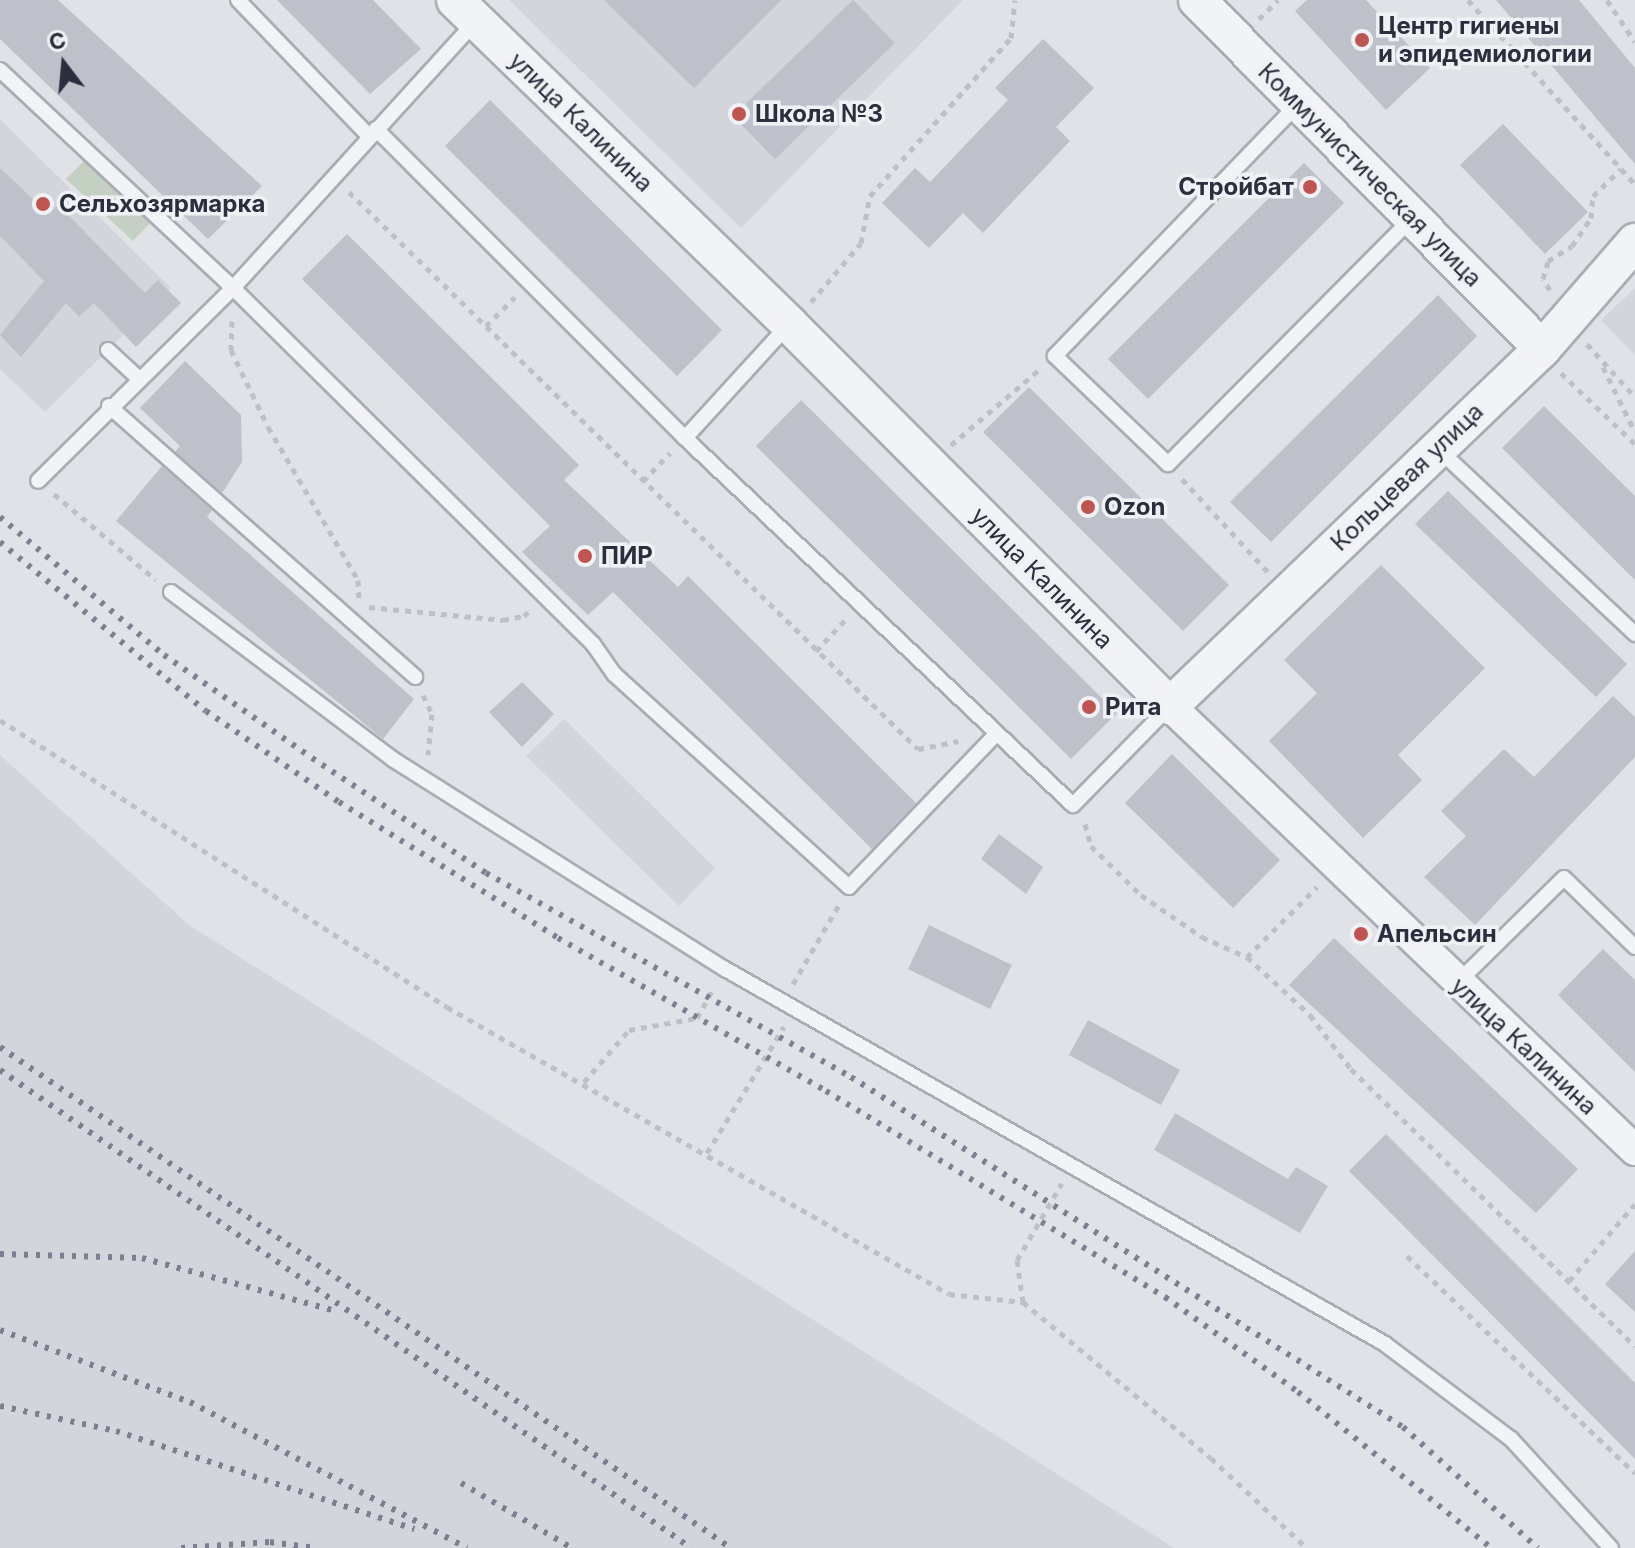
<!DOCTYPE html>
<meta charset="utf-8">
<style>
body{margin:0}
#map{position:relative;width:1635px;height:1548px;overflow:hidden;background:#e0e2e7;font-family:Inter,sans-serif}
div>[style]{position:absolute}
.built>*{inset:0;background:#d3d4dc}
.green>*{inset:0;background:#c3d0c2}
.building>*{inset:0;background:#bec0ca}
.path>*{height:5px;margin-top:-2.5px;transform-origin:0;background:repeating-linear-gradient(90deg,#bec0c6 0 6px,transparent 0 12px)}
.roads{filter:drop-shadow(2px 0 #aaacb4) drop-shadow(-2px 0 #aaacb4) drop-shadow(0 2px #aaacb4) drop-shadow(0 -2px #aaacb4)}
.service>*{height:14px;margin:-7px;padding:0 7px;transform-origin:7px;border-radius:7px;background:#f2f3f6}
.minor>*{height:30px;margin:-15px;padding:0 15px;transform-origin:15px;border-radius:15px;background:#f2f3f6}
.tertiary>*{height:36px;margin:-18px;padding:0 18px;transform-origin:18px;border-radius:18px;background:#f2f3f6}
.rail>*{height:6px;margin-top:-3px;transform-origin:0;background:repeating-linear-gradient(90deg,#7b7f8f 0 4px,transparent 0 12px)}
.dots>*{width:22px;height:22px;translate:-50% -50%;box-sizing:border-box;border:4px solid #eff1f5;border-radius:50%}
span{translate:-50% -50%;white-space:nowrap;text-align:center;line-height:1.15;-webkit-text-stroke:7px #eff1f5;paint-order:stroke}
.poi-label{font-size:24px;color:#2b2e3d;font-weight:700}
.left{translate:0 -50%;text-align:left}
.right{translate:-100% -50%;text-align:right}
.street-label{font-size:24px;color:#2b2e3d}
.north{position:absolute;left:24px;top:24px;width:80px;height:80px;-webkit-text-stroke:6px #eff1f5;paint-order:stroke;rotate:344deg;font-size:22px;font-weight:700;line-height:32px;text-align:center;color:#2b2e3d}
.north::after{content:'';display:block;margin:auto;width:28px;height:36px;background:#2b2e3d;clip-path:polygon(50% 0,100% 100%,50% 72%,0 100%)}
</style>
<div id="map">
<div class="built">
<div style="clip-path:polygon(509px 0,963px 0,741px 228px)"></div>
<div style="clip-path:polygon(0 119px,171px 288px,45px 412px,0 369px)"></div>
<div style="clip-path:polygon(1635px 288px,1635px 355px,1601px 320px)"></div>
<div style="clip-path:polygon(564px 719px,715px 868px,679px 906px,526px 756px)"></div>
<div style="clip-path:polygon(0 755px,189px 925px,1174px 1548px,0 1548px)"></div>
</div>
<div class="green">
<div style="clip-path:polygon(87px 158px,153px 220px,133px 241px,66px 179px)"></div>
</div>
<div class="building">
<div style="clip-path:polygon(0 0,58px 0,262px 186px,208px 239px,0 39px)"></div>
<div style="clip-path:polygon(277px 0,373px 0,421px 49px,370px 94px)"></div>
<div style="clip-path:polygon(604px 0,781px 0,694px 88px)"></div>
<div style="clip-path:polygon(853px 0,895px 43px,775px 159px,733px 116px)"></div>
<div style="clip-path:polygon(1307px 0,1366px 0,1430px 68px,1386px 110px,1295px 11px)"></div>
<div style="clip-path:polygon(1496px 0,1579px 0,1635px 68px,1635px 164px)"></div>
<div style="clip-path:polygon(1043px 39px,1094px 88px,1056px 127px,1070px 141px,983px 233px,963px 213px,929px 248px,882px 203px,915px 168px,930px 182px,1008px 100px,995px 88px)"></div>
<div style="clip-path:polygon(490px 100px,722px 330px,677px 376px,445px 146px)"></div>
<div style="clip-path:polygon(1503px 124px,1588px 212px,1545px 254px,1460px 165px)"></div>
<div style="clip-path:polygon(1304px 163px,1344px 203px,1148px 399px,1108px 359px)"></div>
<div style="clip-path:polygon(0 168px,49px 214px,58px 205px,145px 293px,158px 280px,181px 303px,136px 347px,94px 303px,79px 317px,66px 303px,21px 357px,0 335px,44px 281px,0 236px)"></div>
<div style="clip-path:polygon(347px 234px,579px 465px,564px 480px,678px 587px,688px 576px,916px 803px,872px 849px,613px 592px,588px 615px,522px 552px,550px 526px,302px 279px)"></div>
<div style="clip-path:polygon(1438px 295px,1477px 336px,1271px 542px,1230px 502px)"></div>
<div style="clip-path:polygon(185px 361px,241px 415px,242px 462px,222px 493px,175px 452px,180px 446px,140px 408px)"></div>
<div style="clip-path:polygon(1029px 387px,1229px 585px,1183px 631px,983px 432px)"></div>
<div style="clip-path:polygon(801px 400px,1117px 713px,1071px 759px,756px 446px)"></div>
<div style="clip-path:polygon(1544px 406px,1635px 496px,1635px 580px,1502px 448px)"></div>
<div style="clip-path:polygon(162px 466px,212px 510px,207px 517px,414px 699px,383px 739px,116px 521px)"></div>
<div style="clip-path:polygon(1448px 491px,1627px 664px,1596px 697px,1415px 524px)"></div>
<div style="clip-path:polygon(1381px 565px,1485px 668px,1398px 755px,1422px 780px,1363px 838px,1269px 741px,1317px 693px,1284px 660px)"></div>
<div style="clip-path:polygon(522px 682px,554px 714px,522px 747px,489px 712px)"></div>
<div style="clip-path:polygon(1613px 696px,1635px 717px,1635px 757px,1475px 925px,1424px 877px,1466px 836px,1441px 811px,1504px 749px,1534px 777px)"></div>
<div style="clip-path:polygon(1172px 754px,1280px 860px,1233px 908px,1125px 803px)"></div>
<div style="clip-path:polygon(999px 834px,1043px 867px,1026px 894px,981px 859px)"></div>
<div style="clip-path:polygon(929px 925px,1012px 965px,990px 1009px,908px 969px)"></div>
<div style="clip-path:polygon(1334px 938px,1578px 1169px,1536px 1213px,1289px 985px)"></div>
<div style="clip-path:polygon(1603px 949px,1635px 980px,1635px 1072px,1558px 995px)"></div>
<div style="clip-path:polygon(1088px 1020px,1180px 1070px,1161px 1105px,1069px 1055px)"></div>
<div style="clip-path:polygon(1175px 1113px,1288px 1179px,1296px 1167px,1328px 1186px,1300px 1233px,1154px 1150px)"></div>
<div style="clip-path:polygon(1386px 1134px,1635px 1383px,1635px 1459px,1349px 1171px)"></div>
<div style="clip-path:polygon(1635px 1251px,1635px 1312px,1605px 1284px)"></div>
</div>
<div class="path">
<div style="left:1468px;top:0;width:248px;rotate:47.8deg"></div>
<div style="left:1607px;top:0;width:50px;rotate:56.3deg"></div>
<div style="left:1259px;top:19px;width:27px;rotate:-45deg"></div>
<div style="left:349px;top:192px;width:796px;rotate:44.39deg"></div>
<div style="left:918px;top:749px;width:41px;rotate:-11.3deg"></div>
<div style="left:1550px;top:290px;width:13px;rotate:-122deg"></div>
<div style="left:1543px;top:279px;width:19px;rotate:-74deg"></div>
<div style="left:1548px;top:261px;width:28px;rotate:-32deg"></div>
<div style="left:1572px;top:246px;width:34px;rotate:-56deg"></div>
<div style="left:1591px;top:218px;width:22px;rotate:-85deg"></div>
<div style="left:1593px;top:196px;width:39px;rotate:-44deg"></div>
<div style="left:811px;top:302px;width:77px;rotate:-49.7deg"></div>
<div style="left:861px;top:243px;width:48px;rotate:-79.2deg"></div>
<div style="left:870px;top:196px;width:212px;rotate:-48.3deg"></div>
<div style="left:1011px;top:38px;width:38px;rotate:-84deg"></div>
<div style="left:232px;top:321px;width:29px;rotate:92deg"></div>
<div style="left:231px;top:350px;width:85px;rotate:64.3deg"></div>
<div style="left:268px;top:427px;width:178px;rotate:59.5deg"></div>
<div style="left:358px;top:580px;width:18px;rotate:87deg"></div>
<div style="left:486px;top:326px;width:41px;rotate:-45deg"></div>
<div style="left:1587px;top:344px;width:72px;rotate:47.8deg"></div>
<div style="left:1603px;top:367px;width:72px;rotate:63.8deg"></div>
<div style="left:1561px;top:373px;width:103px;rotate:43.8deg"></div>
<div style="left:951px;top:445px;width:118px;rotate:-40.5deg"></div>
<div style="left:1182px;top:479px;width:127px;rotate:47.2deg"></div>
<div style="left:643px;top:481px;width:39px;rotate:-46deg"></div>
<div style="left:54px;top:494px;width:133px;rotate:40.1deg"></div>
<div style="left:369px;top:607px;width:135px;rotate:5.5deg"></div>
<div style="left:503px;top:620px;width:21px;rotate:-11deg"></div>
<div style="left:524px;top:616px;width:10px;rotate:-45deg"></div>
<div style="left:816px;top:651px;width:44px;rotate:-46.8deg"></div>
<div style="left:423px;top:695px;width:21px;rotate:65deg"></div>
<div style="left:432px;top:714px;width:41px;rotate:95.6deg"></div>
<div style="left:0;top:720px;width:531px;rotate:32.7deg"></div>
<div style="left:447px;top:1007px;width:578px;rotate:29.76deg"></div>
<div style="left:949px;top:1294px;width:74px;rotate:6.2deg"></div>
<div style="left:1023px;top:1302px;width:244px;rotate:39.7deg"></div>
<div style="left:1211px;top:1458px;width:132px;rotate:43.2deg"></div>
<div style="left:1085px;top:824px;width:23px;rotate:75deg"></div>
<div style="left:1091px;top:846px;width:70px;rotate:44.4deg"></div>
<div style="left:1141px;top:895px;width:74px;rotate:34.5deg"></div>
<div style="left:1202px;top:937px;width:49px;rotate:24deg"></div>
<div style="left:1247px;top:957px;width:86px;rotate:42.6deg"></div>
<div style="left:1310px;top:1015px;width:68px;rotate:52.8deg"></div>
<div style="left:1351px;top:1069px;width:397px;rotate:44.3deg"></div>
<div style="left:1247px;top:957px;width:99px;rotate:-45deg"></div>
<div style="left:793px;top:984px;width:94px;rotate:-59.9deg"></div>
<div style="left:584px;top:1082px;width:69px;rotate:-49.1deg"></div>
<div style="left:629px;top:1030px;width:69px;rotate:-10deg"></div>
<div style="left:697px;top:1018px;width:35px;rotate:-61deg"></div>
<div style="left:707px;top:1153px;width:148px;rotate:-58.6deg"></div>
<div style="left:1407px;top:1256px;width:315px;rotate:43.6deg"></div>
<div style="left:1569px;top:1281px;width:101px;rotate:-49.4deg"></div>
<div style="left:1023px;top:1302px;width:42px;rotate:-98.1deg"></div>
<div style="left:1017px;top:1260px;width:89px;rotate:-59.7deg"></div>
</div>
<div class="roads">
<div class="service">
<div style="left:238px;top:0;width:190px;rotate:46.1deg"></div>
<div style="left:476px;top:21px;width:361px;rotate:132.3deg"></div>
<div style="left:233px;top:288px;width:506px;rotate:44.68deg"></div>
<div style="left:593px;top:644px;width:37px;rotate:55deg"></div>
<div style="left:614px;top:674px;width:317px;rotate:42.2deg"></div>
<div style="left:849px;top:887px;width:212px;rotate:-46.1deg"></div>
<div style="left:0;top:70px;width:319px;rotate:43.1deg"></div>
<div style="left:233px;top:288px;width:274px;rotate:135.3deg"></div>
<div style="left:1298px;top:104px;width:350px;rotate:134deg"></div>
<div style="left:1055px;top:356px;width:156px;rotate:43.7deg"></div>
<div style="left:1168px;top:464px;width:348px;rotate:-45.2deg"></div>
<div style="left:376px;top:129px;width:437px;rotate:45deg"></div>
<div style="left:685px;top:438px;width:534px;rotate:43.41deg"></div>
<div style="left:1073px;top:805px;width:137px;rotate:-45.6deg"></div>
<div style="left:108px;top:350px;width:41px;rotate:43deg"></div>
<div style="left:109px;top:406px;width:409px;rotate:41.5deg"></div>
<div style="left:685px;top:438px;width:154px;rotate:-47.6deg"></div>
<div style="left:1437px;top:448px;width:272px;rotate:43.2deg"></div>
<div style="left:171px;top:592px;width:279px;rotate:37deg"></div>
<div style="left:394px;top:760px;width:391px;rotate:32.3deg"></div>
<div style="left:725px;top:969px;width:759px;rotate:29.6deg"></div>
<div style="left:1385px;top:1344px;width:158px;rotate:37deg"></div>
<div style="left:1511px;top:1439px;width:148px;rotate:47.5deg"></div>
<div style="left:1458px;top:982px;width:148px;rotate:-44.5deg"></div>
<div style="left:1564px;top:878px;width:99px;rotate:44.2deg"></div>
</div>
<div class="minor">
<div style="left:1170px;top:706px;width:643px;rotate:43.68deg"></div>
</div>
<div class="tertiary">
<div style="left:455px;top:0;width:465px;rotate:44.1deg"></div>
<div style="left:789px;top:324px;width:540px;rotate:45.08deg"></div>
<div style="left:1170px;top:706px;width:516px;rotate:-43.82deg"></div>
<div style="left:1542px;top:349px;width:142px;rotate:-49deg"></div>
<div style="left:1197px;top:0;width:491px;rotate:45.3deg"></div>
</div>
</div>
<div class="rail">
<div style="left:0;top:517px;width:214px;rotate:40.1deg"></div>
<div style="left:164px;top:655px;width:180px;rotate:34.8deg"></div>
<div style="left:312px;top:758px;width:209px;rotate:33.5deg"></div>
<div style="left:486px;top:873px;width:418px;rotate:29.2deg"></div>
<div style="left:851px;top:1077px;width:654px;rotate:32.38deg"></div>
<div style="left:1403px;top:1427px;width:181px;rotate:41.9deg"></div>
<div style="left:0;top:542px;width:266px;rotate:39.4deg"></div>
<div style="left:206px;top:711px;width:161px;rotate:34.4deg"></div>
<div style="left:339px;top:802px;width:258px;rotate:31.8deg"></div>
<div style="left:558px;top:938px;width:309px;rotate:29.7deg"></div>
<div style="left:826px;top:1091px;width:397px;rotate:31.3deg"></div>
<div style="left:1165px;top:1297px;width:163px;rotate:35.5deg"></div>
<div style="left:1298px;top:1392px;width:248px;rotate:38.9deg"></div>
<div style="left:0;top:1047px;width:886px;rotate:34.43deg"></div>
<div style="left:0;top:1070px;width:840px;rotate:34.67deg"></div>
<div style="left:0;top:1254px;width:142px;rotate:1.6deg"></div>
<div style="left:142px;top:1258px;width:201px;rotate:15.3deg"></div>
<div style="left:0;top:1330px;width:203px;rotate:20.8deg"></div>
<div style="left:190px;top:1402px;width:313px;rotate:27.8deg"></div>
<div style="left:0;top:1406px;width:119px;rotate:12.2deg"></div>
<div style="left:116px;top:1431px;width:314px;rotate:18.2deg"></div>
<div style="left:461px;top:1483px;width:129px;rotate:30.4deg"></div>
<div style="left:181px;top:1548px;width:89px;rotate:-3.9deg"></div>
<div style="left:270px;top:1542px;width:46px;rotate:7.4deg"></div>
</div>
<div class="dots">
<div style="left:1362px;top:40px;background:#bf5552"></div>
<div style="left:739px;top:114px;background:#bf5552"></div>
<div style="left:1310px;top:187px;background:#bf5552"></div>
<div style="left:43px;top:204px;background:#bf5552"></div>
<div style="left:1088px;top:507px;background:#bf5552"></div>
<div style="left:585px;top:556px;background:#bf5552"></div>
<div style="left:1089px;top:707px;background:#bf5552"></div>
<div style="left:1361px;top:934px;background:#bf5552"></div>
</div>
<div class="poi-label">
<span class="left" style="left:1378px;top:40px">Центр гигиены<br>и эпидемиологии</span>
<span class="left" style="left:755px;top:114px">Школа №3</span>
<span class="right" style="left:1294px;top:187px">Стройбат</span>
<span class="left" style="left:59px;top:204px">Сельхозярмарка</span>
<span class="left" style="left:1104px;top:507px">Ozon</span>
<span class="left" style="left:601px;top:556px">ПИР</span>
<span class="left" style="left:1105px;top:707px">Рита</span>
<span class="left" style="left:1377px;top:934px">Апельсин</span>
</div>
<div class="street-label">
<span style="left:581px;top:122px;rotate:44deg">улица Калинина</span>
<span style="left:1370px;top:175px;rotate:45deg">Коммунистическая улица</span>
<span style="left:1407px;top:477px;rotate:-44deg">Кольцевая улица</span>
<span style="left:1042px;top:578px;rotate:45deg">улица Калинина</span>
<span style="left:1524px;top:1046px;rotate:43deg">улица Калинина</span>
</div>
<div class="north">С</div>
</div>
